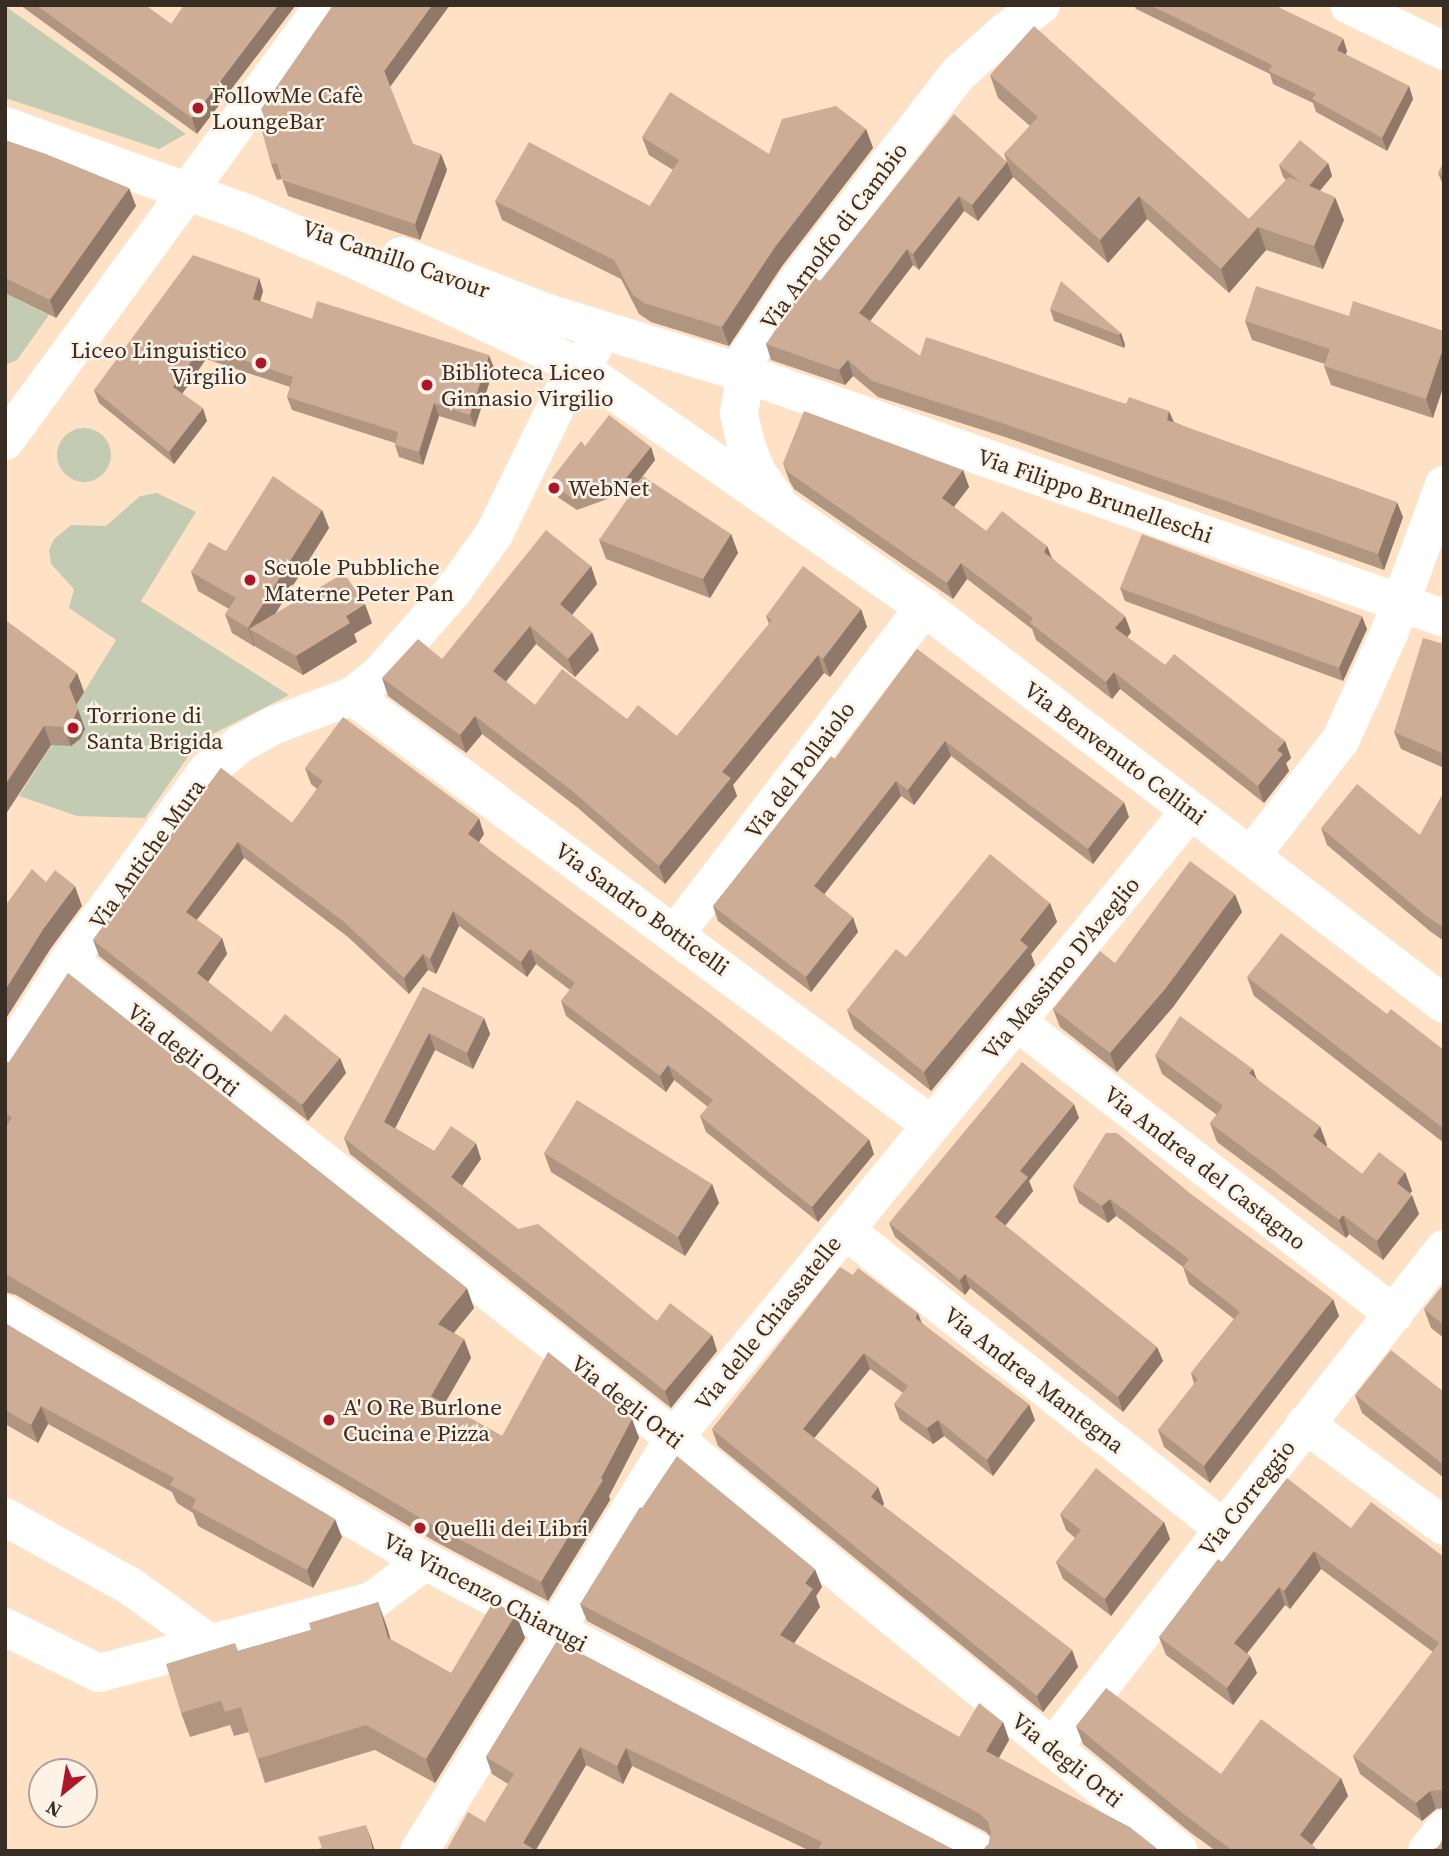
<!DOCTYPE html>
<meta charset="utf-8">
<style>
body{margin:0}
#map{position:relative;width:1449px;height:1856px;overflow:hidden;background:#ffe2c6;font-family:"Source Serif 4",serif}
div>[style]{position:absolute}
.green>*{inset:0;background:#c3ccb2}
.round{border-radius:50%}
.minor>*{height:38px;margin:-19px;padding:0 19px;transform-origin:19px;border-radius:19px;background:#fff}
.wall>*{inset:0;background:#b09581}
.shaded-wall>*{inset:0;background:#907969}
.building>*{inset:0;background:#cdad96}
.dots>*{width:19px;height:19px;translate:-50% -50%;box-sizing:border-box;border:4px solid #fef2e7;border-radius:50%}
span{translate:-50% -50%;white-space:nowrap;text-align:center;line-height:1.15;-webkit-text-stroke:5px #fef2e7;paint-order:stroke}
.poi-label{font-size:23px;color:#382d23}
.left{translate:0 -50%;text-align:left}
.right{translate:-100% -50%;text-align:right}
.street-label{font-size:23px;color:#382d23}
.frame{position:absolute;inset:0;border:7px solid #382d23;pointer-events:none}
.north{position:absolute;left:28px;top:1758px;width:70px;height:70px;box-sizing:border-box;background:#fef2e7;border:2px solid #afa399;border-radius:50%;rotate:210deg;font-size:19px;font-weight:700;line-height:28px;text-align:center;color:#382d23}
.north::after{content:'';display:block;margin:auto;width:24px;height:32px;background:#ab1629;clip-path:polygon(50% 0,100% 100%,50% 72%,0 100%)}
</style>
<div id="map">
<div class="green">
<div style="clip-path:polygon(5px 6px,186px 134px,159px 149px,5px 98px)"></div>
<div style="clip-path:polygon(5px 293px,49px 315px,17px 360px,5px 365px)"></div>
<div class="round" style="left:57px;top:428px;width:54px;height:54px"></div>
<div style="clip-path:polygon(157px 493px,196px 512px,141px 601px,289px 695px,199px 741px,145px 818px,77px 816px,19px 796px,54px 741px,71px 746px,80px 739px,85px 728px,73px 710px,116px 640px,69px 608px,74px 589px,51px 564px,49px 550px,54px 539px,71px 525px,106px 526px,140px 496px)"></div>
</div>
<div class="minor">
<div style="left:1349px;top:5px;width:106px;rotate:25.8deg"></div>
<div style="left:5px;top:126px;width:254px;rotate:19.8deg"></div>
<div style="left:244px;top:212px;width:124px;rotate:23.3deg"></div>
<div style="left:358px;top:261px;width:243px;rotate:25.6deg"></div>
<div style="left:577px;top:366px;width:422px;rotate:34.8deg"></div>
<div style="left:924px;top:607px;width:654px;rotate:37.36deg"></div>
<div style="left:401px;top:256px;width:157px;rotate:21.3deg"></div>
<div style="left:547px;top:313px;width:208px;rotate:17deg"></div>
<div style="left:746px;top:374px;width:739px;rotate:19.27deg"></div>
<div style="left:5px;top:441px;width:540px;rotate:-53.81deg"></div>
<div style="left:775px;top:498px;width:32px;rotate:-125deg"></div>
<div style="left:757px;top:472px;width:29px;rotate:-112deg"></div>
<div style="left:746px;top:445px;width:32px;rotate:-103deg"></div>
<div style="left:739px;top:414px;width:60px;rotate:-81.3deg"></div>
<div style="left:748px;top:355px;width:92px;rotate:-56.1deg"></div>
<div style="left:799px;top:279px;width:258px;rotate:-52.2deg"></div>
<div style="left:957px;top:75px;width:64px;rotate:-41.9deg"></div>
<div style="left:1005px;top:32px;width:45px;rotate:-36.9deg"></div>
<div style="left:352px;top:696px;width:719px;rotate:36.52deg"></div>
<div style="left:1251px;top:856px;width:148px;rotate:-52.4deg"></div>
<div style="left:1341px;top:739px;width:119px;rotate:-65.6deg"></div>
<div style="left:1390px;top:631px;width:156px;rotate:-69.7deg"></div>
<div style="left:676px;top:933px;width:410px;rotate:-52.7deg"></div>
<div style="left:69px;top:960px;width:771px;rotate:38.31deg"></div>
<div style="left:674px;top:1438px;width:652px;rotate:39.28deg"></div>
<div style="left:1017px;top:1022px;width:477px;rotate:37.8deg"></div>
<div style="left:5px;top:1062px;width:120px;rotate:-57.9deg"></div>
<div style="left:69px;top:960px;width:234px;rotate:-53.9deg"></div>
<div style="left:207px;top:771px;width:43px;rotate:-39.3deg"></div>
<div style="left:240px;top:744px;width:37px;rotate:-29deg"></div>
<div style="left:272px;top:726px;width:85px;rotate:-20.6deg"></div>
<div style="left:352px;top:696px;width:33px;rotate:-38deg"></div>
<div style="left:378px;top:676px;width:113px;rotate:-48.6deg"></div>
<div style="left:453px;top:591px;width:70px;rotate:-54.3deg"></div>
<div style="left:494px;top:534px;width:169px;rotate:-64deg"></div>
<div style="left:568px;top:382px;width:41px;rotate:-52.9deg"></div>
<div style="left:845px;top:1230px;width:482px;rotate:38.3deg"></div>
<div style="left:5px;top:1314px;width:487px;rotate:30.5deg"></div>
<div style="left:425px;top:1561px;width:623px;rotate:27.76deg"></div>
<div style="left:1305px;top:1424px;width:172px;rotate:36.3deg"></div>
<div style="left:5px;top:1517px;width:143px;rotate:28.9deg"></div>
<div style="left:130px;top:1586px;width:97px;rotate:35.8deg"></div>
<div style="left:5px;top:1627px;width:105px;rotate:26.1deg"></div>
<div style="left:99px;top:1673px;width:282px;rotate:-14.8deg"></div>
<div style="left:372px;top:1601px;width:66px;rotate:-37deg"></div>
<div style="left:1052px;top:1748px;width:635px;rotate:-51.85deg"></div>
<div style="left:419px;top:1851px;width:485px;rotate:-58.3deg"></div>
<div style="left:674px;top:1438px;width:812px;rotate:-50.55deg"></div>
<div style="left:1427px;top:1851px;width:28px;rotate:-52deg"></div>
</div>
<div class="wall">
<div style="clip-path:polygon(20px 5px,145px 5px,171px 24px,197px 134px)"></div>
<div style="clip-path:polygon(1134px 5px,1274px 5px,1347px 51px,1346px 55px,1409px 86px,1413px 99px,1387px 151px,1316px 112px,1313px 103px,1273px 84px,1270px 74px,1136px 9px)"></div>
<div style="clip-path:polygon(990px 75px,1249px 219px,1286px 180px,1283px 177px,1279px 165px,1328px 163px,1332px 176px,1320px 191px,1344px 220px,1323px 269px,1266px 250px,1229px 293px,1147px 219px,1108px 263px,1013px 177px,978px 221px,964px 211px,919px 270px,913px 265px,870px 321px,920px 356px,1126px 404px,1169px 411px,1174px 422px,1403px 517px,1384px 570px,1005px 437px,878px 397px,853px 376px,845px 385px,771px 360px,766px 344px,820px 281px,1007px 162px,1004px 154px,1030px 126px,998px 98px)"></div>
<div style="clip-path:polygon(390px 87px,413px 144px,441px 154px,447px 170px,420px 240px,288px 196px,282px 179px,277px 180px,271px 164px,268px 127px)"></div>
<div style="clip-path:polygon(866px 129px,873px 148px,782px 266px,729px 346px,651px 322px,639px 314px,621px 279px,502px 220px,495px 201px,650px 206px,673px 170px,649px 155px,642px 137px,769px 154px)"></div>
<div style="clip-path:polygon(5px 140px,136px 206px,56px 318px,5px 293px)"></div>
<div style="clip-path:polygon(1444px 162px,1444px 187px,1438px 173px)"></div>
<div style="clip-path:polygon(259px 278px,263px 291px,260px 301px,312px 319px,494px 368px,475px 427px,439px 416px,423px 465px,399px 457px,395px 445px,395px 443px,292px 410px,287px 397px,290px 387px,206px 359px,182px 394px,207px 421px,174px 464px,99px 403px,94px 390px)"></div>
<div style="clip-path:polygon(1050px 309px,1121px 333px,1125px 345px,1124px 348px,1054px 321px)"></div>
<div style="clip-path:polygon(1349px 316px,1444px 331px,1433px 418px,1331px 385px,1324px 366px,1325px 364px,1252px 340px,1245px 321px)"></div>
<div style="clip-path:polygon(585px 446px,651px 447px,655px 460px,632px 490px,577px 510px,553px 494px,549px 482px)"></div>
<div style="clip-path:polygon(783px 463px,963px 470px,969px 487px,954px 507px,986px 531px,1047px 546px,1052px 558px,1131px 632px,1127px 637px,1165px 665px,1285px 741px,1291px 758px,1286px 763px,1289px 771px,1264px 803px,1120px 689px,1112px 699px,1036px 640px,1032px 629px,967px 579px,953px 599px,794px 489px,789px 480px)"></div>
<div style="clip-path:polygon(322px 510px,329px 528px,276px 613px,372px 623px,354px 634px,357px 642px,303px 675px,256px 647px,255px 645px,255px 647px,232px 633px,225px 614px,229px 609px,198px 591px,191px 572px,226px 551px)"></div>
<div style="clip-path:polygon(731px 534px,738px 553px,710px 598px,606px 559px,599px 540px)"></div>
<div style="clip-path:polygon(591px 566px,597px 584px,572px 615px,599px 650px,575px 677px,536px 644px,506px 682px,535px 705px,627px 719px,677px 736px,769px 624px,766px 616px,861px 609px,867px 627px,830px 677px,824px 673px,733px 785px,737px 796px,665px 884px,578px 808px,482px 734px,466px 753px,388px 696px,382px 678px,442px 659px)"></div>
<div style="clip-path:polygon(1120px 588px,1367px 629px,1343px 681px,1125px 601px)"></div>
<div style="clip-path:polygon(5px 620px,77px 673px,84px 692px,76px 705px,85px 729px,80px 739px,71px 746px,51px 745px,5px 815px)"></div>
<div style="clip-path:polygon(1444px 644px,1444px 768px,1401px 749px,1394px 732px)"></div>
<div style="clip-path:polygon(917px 649px,1129px 817px,1093px 864px,951px 756px,914px 805px,901px 796px,824px 894px,858px 932px,811px 992px,718px 921px,713px 906px,835px 759px)"></div>
<div style="clip-path:polygon(221px 768px,292px 823px,317px 789px,311px 784px,305px 768px,484px 834px,479px 842px,874px 1154px,818px 1222px,706px 1132px,700px 1116px,708px 1107px,674px 1080px,666px 1092px,566px 1016px,561px 1001px,570px 990px,536px 964px,527px 977px,459px 926px,436px 974px,428px 970px,409px 994px,348px 937px,244px 858px,197px 920px,222px 938px,227px 954px,208px 982px,271px 1032px,340px 1058px,346px 1073px,308px 1121px,99px 956px,93px 940px)"></div>
<div style="clip-path:polygon(1444px 792px,1444px 941px,1431px 932px,1327px 845px,1321px 828px,1420px 835px)"></div>
<div style="clip-path:polygon(1050px 903px,1057px 922px,1031px 954px,1035px 965px,931px 1091px,854px 1029px,847px 1010px,906px 957px)"></div>
<div style="clip-path:polygon(1242px 912px,1173px 1007px,1117px 1072px,1060px 1027px,1053px 1009px,1115px 963px)"></div>
<div style="clip-path:polygon(1247px 977px,1387px 1014px,1444px 1050px,1444px 1143px,1254px 996px)"></div>
<div style="clip-path:polygon(423px 987px,484px 1018px,490px 1034px,473px 1069px,435px 1050px,395px 1128px,434px 1151px,481px 1159px,462px 1186px,518px 1229px,657px 1321px,712px 1335px,717px 1351px,671px 1408px,350px 1154px,344px 1138px)"></div>
<div style="clip-path:polygon(1155px 1055px,1253px 1069px,1256px 1078px,1327px 1145px,1326px 1146px,1362px 1174px,1405px 1172px,1412px 1191px,1410px 1193px,1419px 1214px,1383px 1260px,1349px 1234px,1346px 1238px,1217px 1142px,1210px 1123px,1217px 1115px,1162px 1074px)"></div>
<div style="clip-path:polygon(5px 1062px,474px 1308px,454px 1333px,464px 1339px,471px 1358px,444px 1404px,502px 1436px,632px 1419px,639px 1438px,609px 1496px,610px 1500px,548px 1601px,436px 1542px,16px 1295px,5px 1292px)"></div>
<div style="clip-path:polygon(1079px 1118px,1029px 1181px,1033px 1191px,1005px 1226px,1157px 1347px,1163px 1361px,1123px 1412px,970px 1288px,965px 1295px,895px 1237px,889px 1223px)"></div>
<div style="clip-path:polygon(1106px 1133px,1339px 1316px,1210px 1483px,1164px 1447px,1158px 1430px,1194px 1384px,1191px 1373px,1234px 1319px,1189px 1284px,1183px 1267px,1116px 1216px,1108px 1223px,1079px 1203px,1073px 1186px)"></div>
<div style="clip-path:polygon(544px 1153px,712px 1184px,719px 1203px,685px 1256px,551px 1172px)"></div>
<div style="clip-path:polygon(1444px 1284px,1444px 1338px,1431px 1328px,1424px 1309px)"></div>
<div style="clip-path:polygon(5px 1323px,342px 1537px,313px 1588px,198px 1526px,193px 1513px,177px 1503px,172px 1492px,48px 1424px,38px 1443px,5px 1424px)"></div>
<div style="clip-path:polygon(922px 1323px,1035px 1420px,993px 1476px,944px 1436px,933px 1444px,900px 1420px,894px 1404px,903px 1393px,870px 1369px,814px 1438px,878px 1487px,884px 1504px,882px 1505px,1072px 1650px,1078px 1667px,1043px 1712px,718px 1446px,712px 1429px)"></div>
<div style="clip-path:polygon(1444px 1392px,1444px 1478px,1362px 1413px,1355px 1395px)"></div>
<div style="clip-path:polygon(1060px 1514px,1164px 1522px,1170px 1539px,1111px 1616px,1063px 1579px,1056px 1562px,1075px 1538px,1066px 1530px)"></div>
<div style="clip-path:polygon(1351px 1528px,1444px 1557px,1444px 1808px,1436px 1809px,1422px 1821px,1360px 1774px,1353px 1756px,1433px 1652px,1321px 1569px,1290px 1609px,1285px 1605px,1247px 1653px,1250px 1656px,1257px 1673px,1233px 1705px,1166px 1655px,1159px 1637px,1222px 1562px)"></div>
<div style="clip-path:polygon(822px 1587px,816px 1596px,820px 1607px,794px 1643px,959px 1737px,1003px 1722px,1009px 1740px,999px 1758px,1131px 1828px,989px 1843px,990px 1836px,986px 1832px,587px 1621px,580px 1604px)"></div>
<div style="clip-path:polygon(378px 1602px,390px 1639px,451px 1673px,516px 1614px,525px 1638px,435px 1783px,375px 1750px,265px 1783px,249px 1732px,234px 1736px,230px 1725px,190px 1737px,181px 1713px,238px 1651px,311px 1630px)"></div>
<div style="clip-path:polygon(557px 1641px,956px 1851px,810px 1851px,632px 1766px,623px 1784px,586px 1765px,536px 1850px,485px 1822px,508px 1784px,492px 1774px,486px 1757px)"></div>
<div style="clip-path:polygon(1076px 1726px,1221px 1774px,1341px 1778px,1348px 1796px,1312px 1845px,1319px 1851px,1216px 1851px,1191px 1833px,1083px 1744px)"></div>
</div>
<div class="shaded-wall">
<div style="clip-path:polygon(278px 5px,296px 5px,197px 134px,192px 118px)"></div>
<div style="clip-path:polygon(432px 5px,450px 5px,390px 87px,384px 71px)"></div>
<div style="clip-path:polygon(1343px 38px,1347px 51px,1341px 63px,1337px 50px)"></div>
<div style="clip-path:polygon(1409px 86px,1413px 99px,1387px 151px,1382px 138px)"></div>
<div style="clip-path:polygon(866px 129px,873px 148px,782px 266px,729px 346px,722px 327px,775px 247px)"></div>
<div style="clip-path:polygon(441px 154px,447px 170px,420px 240px,415px 224px)"></div>
<div style="clip-path:polygon(1007px 162px,1013px 177px,978px 221px,972px 205px)"></div>
<div style="clip-path:polygon(1328px 163px,1332px 176px,1311px 201px,1307px 188px)"></div>
<div style="clip-path:polygon(129px 188px,136px 206px,56px 318px,50px 300px)"></div>
<div style="clip-path:polygon(959px 196px,964px 211px,919px 270px,913px 254px)"></div>
<div style="clip-path:polygon(1139px 196px,1147px 219px,1108px 263px,1100px 240px)"></div>
<div style="clip-path:polygon(1335px 197px,1344px 220px,1323px 269px,1314px 246px)"></div>
<div style="clip-path:polygon(1258px 227px,1266px 250px,1229px 293px,1221px 269px)"></div>
<div style="clip-path:polygon(907px 249px,913px 265px,864px 329px,859px 313px)"></div>
<div style="clip-path:polygon(259px 278px,263px 291px,257px 312px,253px 299px)"></div>
<div style="clip-path:polygon(1121px 333px,1125px 345px,1124px 348px,1119px 335px)"></div>
<div style="clip-path:polygon(1444px 345px,1444px 385px,1433px 418px,1426px 399px)"></div>
<div style="clip-path:polygon(202px 346px,206px 359px,178px 400px,173px 387px)"></div>
<div style="clip-path:polygon(489px 355px,494px 368px,475px 427px,470px 415px)"></div>
<div style="clip-path:polygon(848px 360px,853px 376px,845px 385px,839px 370px)"></div>
<div style="clip-path:polygon(434px 403px,439px 416px,423px 465px,419px 452px)"></div>
<div style="clip-path:polygon(203px 408px,207px 421px,174px 464px,169px 452px)"></div>
<div style="clip-path:polygon(1169px 411px,1175px 426px,1167px 420px)"></div>
<div style="clip-path:polygon(651px 447px,655px 460px,632px 490px,627px 477px)"></div>
<div style="clip-path:polygon(963px 470px,969px 487px,948px 514px,942px 498px)"></div>
<div style="clip-path:polygon(1397px 502px,1403px 517px,1384px 570px,1378px 554px)"></div>
<div style="clip-path:polygon(322px 510px,329px 528px,261px 636px,249px 629px,255px 645px,255px 647px,248px 628px)"></div>
<div style="clip-path:polygon(731px 534px,738px 553px,710px 598px,703px 579px)"></div>
<div style="clip-path:polygon(1047px 546px,1053px 562px,1044px 552px)"></div>
<div style="clip-path:polygon(961px 563px,967px 579px,953px 599px,947px 583px)"></div>
<div style="clip-path:polygon(591px 566px,597px 584px,566px 622px,560px 604px)"></div>
<div style="clip-path:polygon(365px 604px,372px 623px,354px 634px,357px 642px,303px 675px,296px 656px,346px 616px)"></div>
<div style="clip-path:polygon(861px 609px,867px 627px,830px 677px,823px 659px)"></div>
<div style="clip-path:polygon(1125px 616px,1131px 632px,1122px 645px,1115px 628px)"></div>
<div style="clip-path:polygon(1362px 616px,1367px 629px,1343px 681px,1339px 668px)"></div>
<div style="clip-path:polygon(530px 626px,536px 644px,499px 689px,493px 671px)"></div>
<div style="clip-path:polygon(592px 632px,599px 650px,575px 677px,568px 659px)"></div>
<div style="clip-path:polygon(818px 655px,824px 673px,733px 785px,737px 796px,665px 884px,659px 866px,722px 772px)"></div>
<div style="clip-path:polygon(1114px 672px,1120px 689px,1112px 699px,1106px 682px)"></div>
<div style="clip-path:polygon(77px 673px,84px 692px,76px 705px,69px 686px)"></div>
<div style="clip-path:polygon(78px 709px,85px 729px,80px 739px,71px 746px,64px 727px)"></div>
<div style="clip-path:polygon(475px 716px,482px 734px,466px 753px,460px 735px)"></div>
<div style="clip-path:polygon(44px 726px,51px 745px,5px 815px,5px 785px)"></div>
<div style="clip-path:polygon(945px 741px,951px 756px,914px 805px,908px 790px)"></div>
<div style="clip-path:polygon(1285px 741px,1291px 758px,1286px 763px,1289px 771px,1264px 803px,1258px 786px,1277px 750px)"></div>
<div style="clip-path:polygon(896px 781px,901px 796px,819px 901px,814px 886px)"></div>
<div style="clip-path:polygon(1124px 802px,1129px 817px,1093px 864px,1088px 849px)"></div>
<div style="clip-path:polygon(479px 818px,484px 834px,474px 849px,468px 834px)"></div>
<div style="clip-path:polygon(238px 842px,244px 858px,191px 927px,186px 912px)"></div>
<div style="clip-path:polygon(75px 886px,82px 906px,51px 948px,5px 1020px,5px 990px,43px 929px)"></div>
<div style="clip-path:polygon(1235px 894px,1242px 912px,1173px 1007px,1117px 1072px,1110px 1053px)"></div>
<div style="clip-path:polygon(1050px 903px,1057px 922px,1031px 954px,1035px 965px,931px 1091px,924px 1072px,1020px 940px)"></div>
<div style="clip-path:polygon(453px 911px,459px 926px,436px 974px,430px 959px)"></div>
<div style="clip-path:polygon(853px 917px,858px 932px,811px 992px,806px 977px)"></div>
<div style="clip-path:polygon(222px 938px,227px 954px,203px 989px,197px 973px)"></div>
<div style="clip-path:polygon(530px 949px,536px 964px,527px 977px,521px 962px)"></div>
<div style="clip-path:polygon(423px 954px,428px 970px,409px 994px,404px 978px)"></div>
<div style="clip-path:polygon(484px 1018px,490px 1034px,473px 1069px,467px 1053px)"></div>
<div style="clip-path:polygon(429px 1033px,435px 1050px,390px 1138px,384px 1122px)"></div>
<div style="clip-path:polygon(340px 1058px,346px 1073px,308px 1121px,302px 1105px)"></div>
<div style="clip-path:polygon(668px 1065px,674px 1080px,666px 1092px,660px 1076px)"></div>
<div style="clip-path:polygon(1253px 1069px,1260px 1088px,1249px 1073px)"></div>
<div style="clip-path:polygon(1074px 1104px,1079px 1118px,1029px 1181px,1033px 1191px,1000px 1232px,995px 1217px,1020px 1171px)"></div>
<div style="clip-path:polygon(1320px 1126px,1327px 1145px,1320px 1155px,1313px 1136px)"></div>
<div style="clip-path:polygon(869px 1139px,874px 1154px,818px 1222px,812px 1207px)"></div>
<div style="clip-path:polygon(476px 1143px,481px 1159px,457px 1193px,451px 1177px)"></div>
<div style="clip-path:polygon(1405px 1172px,1412px 1191px,1403px 1201px,1397px 1183px)"></div>
<div style="clip-path:polygon(712px 1184px,719px 1203px,685px 1256px,678px 1237px)"></div>
<div style="clip-path:polygon(1412px 1195px,1419px 1214px,1383px 1260px,1377px 1241px)"></div>
<div style="clip-path:polygon(1110px 1199px,1116px 1216px,1108px 1223px,1102px 1206px)"></div>
<div style="clip-path:polygon(1343px 1215px,1349px 1234px,1346px 1238px,1339px 1220px)"></div>
<div style="clip-path:polygon(965px 1274px,970px 1288px,965px 1295px,960px 1280px)"></div>
<div style="clip-path:polygon(467px 1288px,474px 1308px,445px 1343px,438px 1324px)"></div>
<div style="clip-path:polygon(1333px 1299px,1339px 1316px,1210px 1483px,1204px 1466px)"></div>
<div style="clip-path:polygon(918px 1313px,924px 1329px,915px 1318px)"></div>
<div style="clip-path:polygon(712px 1335px,717px 1351px,671px 1408px,665px 1391px)"></div>
<div style="clip-path:polygon(464px 1339px,471px 1358px,438px 1415px,431px 1396px)"></div>
<div style="clip-path:polygon(1157px 1347px,1163px 1361px,1123px 1412px,1118px 1397px)"></div>
<div style="clip-path:polygon(864px 1353px,870px 1369px,808px 1446px,803px 1429px)"></div>
<div style="clip-path:polygon(1029px 1404px,1035px 1420px,993px 1476px,987px 1460px)"></div>
<div style="clip-path:polygon(41px 1406px,48px 1424px,38px 1443px,31px 1425px)"></div>
<div style="clip-path:polygon(632px 1419px,639px 1438px,609px 1496px,610px 1500px,548px 1601px,541px 1582px,601px 1478px)"></div>
<div style="clip-path:polygon(938px 1420px,944px 1436px,933px 1444px,927px 1428px)"></div>
<div style="clip-path:polygon(878px 1487px,884px 1504px,877px 1513px,871px 1497px)"></div>
<div style="clip-path:polygon(335px 1519px,342px 1537px,313px 1588px,307px 1570px)"></div>
<div style="clip-path:polygon(1164px 1522px,1170px 1539px,1111px 1616px,1105px 1599px)"></div>
<div style="clip-path:polygon(1314px 1551px,1321px 1569px,1290px 1609px,1284px 1591px)"></div>
<div style="clip-path:polygon(815px 1569px,822px 1587px,816px 1596px,820px 1607px,787px 1653px,780px 1635px,805px 1583px)"></div>
<div style="clip-path:polygon(1279px 1587px,1285px 1605px,1241px 1661px,1234px 1643px)"></div>
<div style="clip-path:polygon(378px 1602px,387px 1627px,397px 1662px,388px 1638px)"></div>
<div style="clip-path:polygon(516px 1614px,525px 1638px,435px 1783px,426px 1759px)"></div>
<div style="clip-path:polygon(1072px 1650px,1078px 1667px,1043px 1712px,1037px 1696px)"></div>
<div style="clip-path:polygon(1250px 1656px,1257px 1673px,1233px 1705px,1227px 1688px)"></div>
<div style="clip-path:polygon(1003px 1722px,1009px 1740px,992px 1769px,986px 1751px)"></div>
<div style="clip-path:polygon(580px 1747px,586px 1765px,535px 1851px,523px 1843px)"></div>
<div style="clip-path:polygon(626px 1748px,632px 1766px,623px 1784px,617px 1766px)"></div>
<div style="clip-path:polygon(1341px 1778px,1348px 1796px,1307px 1851px,1300px 1835px)"></div>
<div style="clip-path:polygon(1430px 1791px,1436px 1809px,1422px 1821px,1416px 1803px)"></div>
<div style="clip-path:polygon(366px 1825px,372px 1842px,375px 1851px,373px 1851px)"></div>
</div>
<div class="building">
<div style="clip-path:polygon(36px 5px,145px 5px,171px 24px,184px 5px,278px 5px,192px 118px)"></div>
<div style="clip-path:polygon(333px 5px,432px 5px,384px 71px,413px 144px,441px 154px,415px 224px,282px 180px,277px 163px,271px 164px,261px 128px,268px 127px,261px 109px)"></div>
<div style="clip-path:polygon(1150px 5px,1274px 5px,1343px 38px,1337px 50px,1409px 86px,1382px 138px,1312px 99px,1316px 94px,1269px 71px,1272px 65px)"></div>
<div style="clip-path:polygon(1034px 26px,1249px 219px,1289px 177px,1335px 197px,1314px 246px,1258px 227px,1221px 269px,1139px 196px,1100px 240px,1004px 154px,1038px 117px,990px 75px)"></div>
<div style="clip-path:polygon(670px 92px,769px 154px,782px 119px,836px 106px,866px 129px,775px 247px,722px 327px,644px 303px,633px 295px,614px 260px,495px 201px,529px 142px,650px 206px,679px 160px,642px 137px)"></div>
<div style="clip-path:polygon(954px 114px,1007px 162px,972px 205px,959px 196px,913px 254px,907px 249px,859px 313px,920px 356px,926px 337px,1126px 404px,1129px 397px,1169px 411px,1167px 420px,1397px 502px,1378px 554px,999px 422px,872px 381px,848px 360px,839px 370px,766px 344px,812px 275px,820px 281px)"></div>
<div style="clip-path:polygon(5px 140px,46px 154px,129px 188px,50px 300px,5px 278px)"></div>
<div style="clip-path:polygon(1300px 140px,1328px 163px,1309px 186px,1298px 180px,1279px 165px)"></div>
<div style="clip-path:polygon(1444px 162px,1444px 176px,1438px 173px)"></div>
<div style="clip-path:polygon(193px 255px,259px 278px,253px 299px,312px 319px,317px 301px,489px 355px,470px 415px,434px 403px,419px 452px,395px 445px,398px 432px,287px 397px,293px 377px,202px 346px,173px 387px,203px 408px,169px 452px,94px 390px)"></div>
<div style="clip-path:polygon(1061px 281px,1121px 333px,1119px 335px,1050px 309px)"></div>
<div style="clip-path:polygon(1256px 286px,1349px 316px,1353px 301px,1444px 331px,1444px 345px,1426px 399px,1324px 366px,1330px 349px,1245px 321px)"></div>
<div style="clip-path:polygon(804px 411px,963px 470px,942px 498px,986px 531px,1002px 511px,1047px 546px,1044px 552px,1125px 616px,1115px 628px,1165px 665px,1174px 654px,1285px 741px,1277px 750px,1283px 754px,1258px 786px,1114px 672px,1106px 682px,1030px 623px,1033px 618px,961px 563px,947px 583px,788px 472px,783px 463px)"></div>
<div style="clip-path:polygon(609px 415px,651px 447px,627px 477px,572px 498px,549px 482px,581px 441px,585px 446px)"></div>
<div style="clip-path:polygon(273px 476px,322px 510px,248px 628px,225px 614px,236px 598px,191px 572px,209px 542px,226px 551px)"></div>
<div style="clip-path:polygon(643px 476px,731px 534px,703px 579px,599px 540px)"></div>
<div style="clip-path:polygon(546px 530px,591px 566px,560px 604px,592px 632px,568px 659px,530px 626px,493px 671px,535px 705px,562px 669px,627px 719px,638px 705px,677px 736px,772px 620px,766px 616px,803px 566px,861px 609px,823px 659px,818px 655px,722px 772px,731px 778px,659px 866px,571px 790px,475px 716px,460px 735px,382px 678px,418px 639px,442px 659px)"></div>
<div style="clip-path:polygon(1142px 534px,1362px 616px,1339px 668px,1120px 588px)"></div>
<div style="clip-path:polygon(344px 573px,365px 604px,346px 616px,350px 623px,296px 656px,249px 629px)"></div>
<div style="clip-path:polygon(5px 620px,77px 673px,69px 686px,78px 709px,73px 720px,64px 727px,44px 726px,5px 785px)"></div>
<div style="clip-path:polygon(1423px 638px,1444px 644px,1444px 754px,1394px 732px)"></div>
<div style="clip-path:polygon(917px 649px,1124px 802px,1088px 849px,945px 741px,908px 790px,896px 781px,814px 886px,853px 917px,806px 977px,713px 906px,831px 756px,835px 759px)"></div>
<div style="clip-path:polygon(343px 717px,479px 818px,468px 834px,710px 1013px,869px 1139px,812px 1207px,700px 1116px,713px 1100px,668px 1065px,660px 1076px,561px 1001px,575px 983px,530px 949px,521px 962px,453px 911px,430px 959px,423px 954px,404px 978px,343px 921px,238px 842px,186px 912px,222px 938px,197px 973px,271px 1032px,285px 1014px,340px 1058px,302px 1105px,93px 940px,221px 768px,292px 823px,323px 781px,305px 768px)"></div>
<div style="clip-path:polygon(1357px 784px,1420px 835px,1444px 792px,1444px 928px,1425px 915px,1321px 828px)"></div>
<div style="clip-path:polygon(990px 854px,1050px 903px,1020px 940px,1028px 947px,924px 1072px,847px 1010px,896px 949px,906px 957px)"></div>
<div style="clip-path:polygon(1190px 861px,1235px 894px,1166px 988px,1110px 1053px,1053px 1009px,1100px 951px,1115px 963px)"></div>
<div style="clip-path:polygon(32px 869px,46px 882px,55px 870px,75px 886px,43px 929px,5px 990px,5px 906px)"></div>
<div style="clip-path:polygon(1281px 933px,1387px 1014px,1391px 1009px,1444px 1050px,1444px 1129px,1247px 977px)"></div>
<div style="clip-path:polygon(68px 973px,467px 1288px,438px 1324px,464px 1339px,431px 1396px,502px 1436px,548px 1352px,632px 1419px,601px 1478px,603px 1480px,541px 1582px,429px 1523px,9px 1276px,5px 1275px,5px 1129px,12px 1117px,5px 1113px,5px 1062px,9px 1062px)"></div>
<div style="clip-path:polygon(423px 987px,484px 1018px,467px 1053px,429px 1033px,384px 1122px,434px 1151px,451px 1126px,476px 1143px,451px 1177px,518px 1229px,538px 1224px,657px 1321px,670px 1303px,712px 1335px,665px 1391px,344px 1138px)"></div>
<div style="clip-path:polygon(1180px 1016px,1253px 1069px,1249px 1073px,1320px 1126px,1313px 1136px,1362px 1174px,1379px 1152px,1405px 1172px,1397px 1183px,1412px 1195px,1377px 1241px,1343px 1215px,1339px 1220px,1210px 1123px,1223px 1106px,1155px 1055px)"></div>
<div style="clip-path:polygon(1022px 1062px,1074px 1104px,1020px 1171px,1028px 1177px,995px 1217px,1157px 1347px,1118px 1397px,965px 1274px,960px 1280px,889px 1223px)"></div>
<div style="clip-path:polygon(577px 1100px,712px 1184px,678px 1237px,544px 1153px)"></div>
<div style="clip-path:polygon(1106px 1133px,1117px 1133px,1191px 1194px,1333px 1299px,1204px 1466px,1158px 1430px,1198px 1379px,1191px 1373px,1240px 1312px,1183px 1267px,1189px 1259px,1110px 1199px,1102px 1206px,1073px 1186px)"></div>
<div style="clip-path:polygon(840px 1267px,853px 1275px,858px 1268px,918px 1313px,915px 1318px,1029px 1404px,987px 1460px,938px 1420px,927px 1428px,894px 1404px,908px 1386px,864px 1353px,803px 1429px,878px 1487px,871px 1497px,1072px 1650px,1037px 1696px,712px 1429px)"></div>
<div style="clip-path:polygon(1444px 1284px,1444px 1325px,1424px 1309px)"></div>
<div style="clip-path:polygon(5px 1323px,335px 1519px,307px 1570px,192px 1508px,196px 1499px,170px 1485px,174px 1478px,41px 1406px,31px 1425px,5px 1410px)"></div>
<div style="clip-path:polygon(1391px 1350px,1444px 1392px,1444px 1465px,1355px 1395px)"></div>
<div style="clip-path:polygon(677px 1456px,815px 1569px,805px 1583px,813px 1589px,780px 1635px,959px 1737px,979px 1703px,1003px 1722px,986px 1751px,1131px 1828px,1160px 1851px,982px 1851px,989px 1843px,991px 1832px,988px 1822px,980px 1814px,580px 1604px,640px 1507px,642px 1508px)"></div>
<div style="clip-path:polygon(1096px 1468px,1164px 1522px,1105px 1599px,1056px 1562px,1081px 1530px,1060px 1514px)"></div>
<div style="clip-path:polygon(1287px 1478px,1351px 1528px,1371px 1502px,1444px 1557px,1444px 1791px,1440px 1790px,1430px 1791px,1416px 1803px,1353px 1756px,1439px 1643px,1314px 1551px,1284px 1591px,1279px 1587px,1234px 1643px,1250px 1656px,1227px 1688px,1159px 1637px,1218px 1559px,1222px 1562px)"></div>
<div style="clip-path:polygon(378px 1602px,388px 1638px,451px 1673px,493px 1602px,516px 1614px,426px 1759px,366px 1725px,257px 1759px,241px 1707px,225px 1712px,221px 1701px,181px 1713px,166px 1664px,235px 1643px,238px 1651px,311px 1630px,309px 1623px)"></div>
<div style="clip-path:polygon(557px 1641px,956px 1851px,817px 1851px,822px 1842px,626px 1748px,617px 1766px,580px 1747px,523px 1843px,537px 1851px,446px 1851px,468px 1812px,485px 1822px,514px 1774px,486px 1757px)"></div>
<div style="clip-path:polygon(1106px 1688px,1221px 1774px,1261px 1719px,1341px 1778px,1300px 1835px,1319px 1851px,1233px 1851px,1185px 1815px,1076px 1726px)"></div>
<div style="clip-path:polygon(366px 1825px,373px 1851px,308px 1851px,322px 1848px,318px 1837px)"></div>
<div style="clip-path:polygon(1444px 1837px,1444px 1851px,1429px 1851px,1438px 1847px)"></div>
</div>
<div class="dots">
<div style="left:198px;top:108px;background:#ab1629"></div>
<div style="left:261px;top:363px;background:#ab1629"></div>
<div style="left:427px;top:385px;background:#ab1629"></div>
<div style="left:554px;top:488px;background:#ab1629"></div>
<div style="left:250px;top:580px;background:#ab1629"></div>
<div style="left:73px;top:728px;background:#ab1629"></div>
<div style="left:329px;top:1420px;background:#ab1629"></div>
<div style="left:420px;top:1528px;background:#ab1629"></div>
</div>
<div class="poi-label">
<span class="left" style="left:212px;top:108px">FollowMe Cafè<br>LoungeBar</span>
<span class="right" style="left:247px;top:363px">Liceo Linguistico<br>Virgilio</span>
<span class="left" style="left:441px;top:385px">Biblioteca Liceo<br>Ginnasio Virgilio</span>
<span class="left" style="left:568px;top:488px">WebNet</span>
<span class="left" style="left:264px;top:580px">Scuole Pubbliche<br>Materne Peter Pan</span>
<span class="left" style="left:87px;top:728px">Torrione di<br>Santa Brigida</span>
<span class="left" style="left:343px;top:1420px">A' O Re Burlone<br>Cucina e Pizza</span>
<span class="left" style="left:434px;top:1528px">Quelli dei Libri</span>
</div>
<div class="street-label">
<span style="left:834px;top:236px;rotate:-53deg">Via Arnolfo di Cambio</span>
<span style="left:396px;top:259px;rotate:19deg">Via Camillo Cavour</span>
<span style="left:1095px;top:496px;rotate:19deg">Via Filippo Brunelleschi</span>
<span style="left:1115px;top:753px;rotate:37deg">Via Benvenuto Cellini</span>
<span style="left:800px;top:770px;rotate:-53deg">Via del Pollaiolo</span>
<span style="left:147px;top:854px;rotate:-54deg">Via Antiche Mura</span>
<span style="left:642px;top:909px;rotate:36deg">Via Sandro Botticelli</span>
<span style="left:1061px;top:968px;rotate:-50deg">Via Massimo D'Azeglio</span>
<span style="left:183px;top:1050px;rotate:38deg">Via degli Orti</span>
<span style="left:1205px;top:1168px;rotate:38deg">Via Andrea del Castagno</span>
<span style="left:768px;top:1323px;rotate:-51deg">Via delle Chiassatelle</span>
<span style="left:1034px;top:1380px;rotate:38deg">Via Andrea Mantegna</span>
<span style="left:627px;top:1402px;rotate:38deg">Via degli Orti</span>
<span style="left:1247px;top:1498px;rotate:-52deg">Via Correggio</span>
<span style="left:485px;top:1592px;rotate:28deg">Via Vincenzo Chiarugi</span>
<span style="left:1067px;top:1760px;rotate:39deg">Via degli Orti</span>
</div>
<div class="frame"></div>
<div class="north">N</div>
</div>
